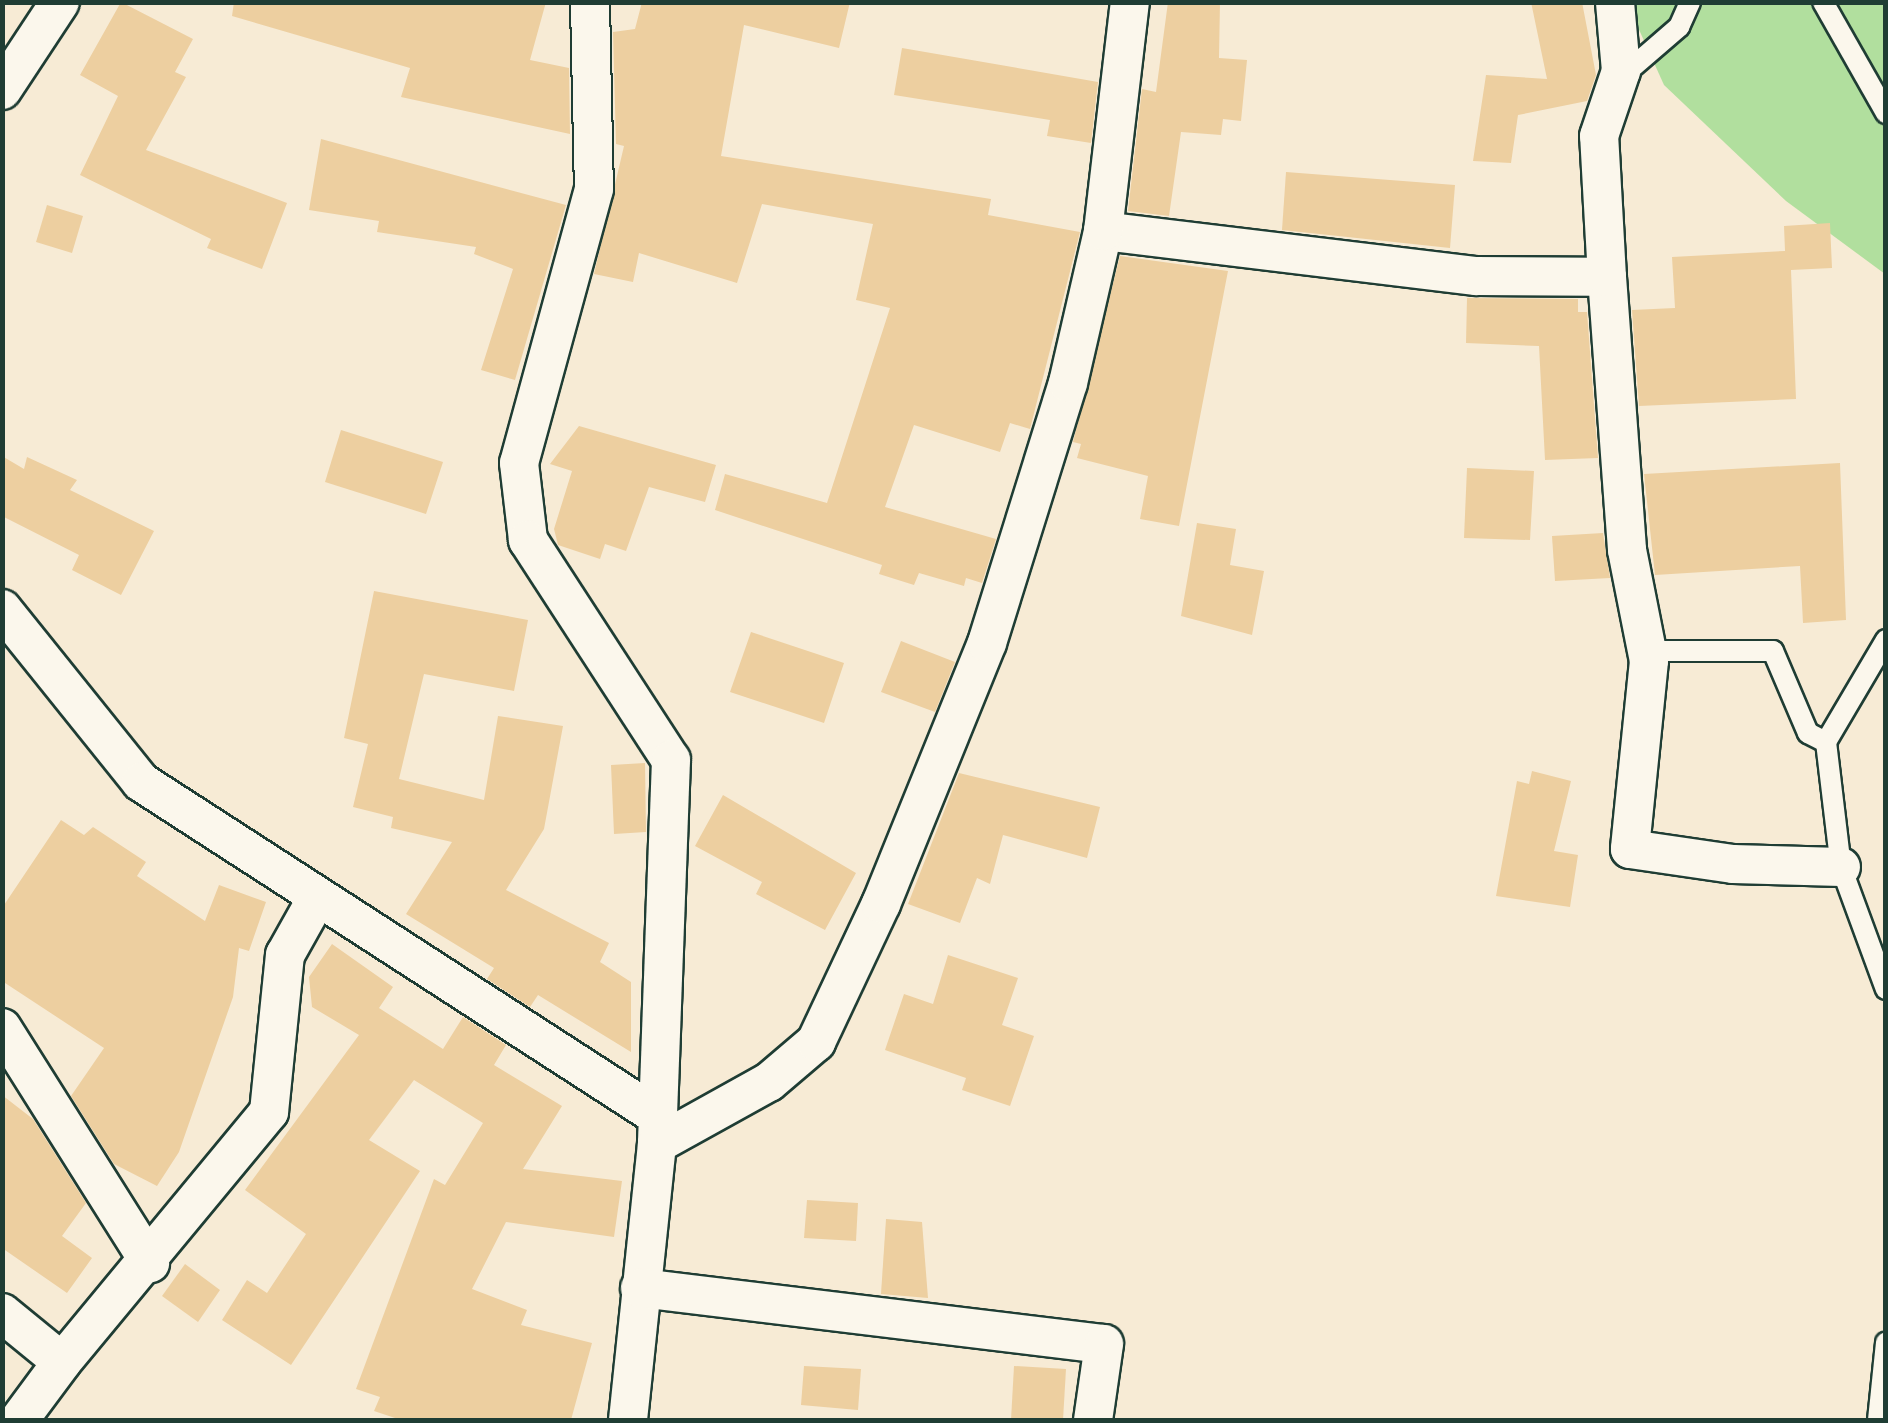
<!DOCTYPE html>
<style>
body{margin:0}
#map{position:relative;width:1888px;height:1423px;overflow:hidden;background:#f7ebd5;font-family:Delius,sans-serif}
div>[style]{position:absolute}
.green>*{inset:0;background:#b1df9e}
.building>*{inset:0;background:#edcfa0}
.roads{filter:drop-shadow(2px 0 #1f3d34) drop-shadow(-2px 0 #1f3d34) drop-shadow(0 2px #1f3d34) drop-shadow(0 -2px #1f3d34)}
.service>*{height:20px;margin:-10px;padding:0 10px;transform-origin:10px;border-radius:10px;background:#fbf7ec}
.minor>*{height:38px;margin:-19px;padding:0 19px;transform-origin:19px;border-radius:19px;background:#fbf7ec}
span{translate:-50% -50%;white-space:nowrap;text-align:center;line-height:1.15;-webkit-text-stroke:9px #fbf7ec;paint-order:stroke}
.frame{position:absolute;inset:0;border:5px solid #1f3d34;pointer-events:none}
</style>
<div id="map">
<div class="green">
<div style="clip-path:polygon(1627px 3px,1885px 3px,1885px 274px,1786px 201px,1664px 85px)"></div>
</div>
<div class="building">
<div style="clip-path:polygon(121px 2px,193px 39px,175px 72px,186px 77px,146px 150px,287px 203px,262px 269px,207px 248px,211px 239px,80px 175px,118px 96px,80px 75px)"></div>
<div style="clip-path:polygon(234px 2px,546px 2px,530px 60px,569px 68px,570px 134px,401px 97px,410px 68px,232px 16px)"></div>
<div style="clip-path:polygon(642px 2px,850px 2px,839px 48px,744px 25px,721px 156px,991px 199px,988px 215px,1080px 232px,1030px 429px,1010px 423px,1000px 452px,914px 425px,885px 507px,996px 539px,982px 583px,966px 578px,964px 586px,919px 573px,914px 585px,879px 574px,882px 565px,715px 510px,725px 474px,827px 503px,890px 308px,856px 300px,873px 224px,762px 204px,737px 283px,639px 253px,633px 282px,594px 274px,624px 146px,616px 144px,613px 32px,635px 29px)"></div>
<div style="clip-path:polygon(1168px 2px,1220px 2px,1219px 58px,1247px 60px,1241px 121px,1223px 119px,1221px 135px,1181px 132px,1169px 216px,1128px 211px,1142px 89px,1156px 92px)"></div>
<div style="clip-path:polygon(1531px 2px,1582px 2px,1596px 75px,1587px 101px,1518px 115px,1511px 163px,1473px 161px,1486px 75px,1547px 79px)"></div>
<div style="clip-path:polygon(902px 48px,1098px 82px,1091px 143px,1047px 136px,1050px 120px,894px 95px)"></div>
<div style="clip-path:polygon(321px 139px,566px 205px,515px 380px,481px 370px,513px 269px,474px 254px,476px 247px,377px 232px,379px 221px,309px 210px)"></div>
<div style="clip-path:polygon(1286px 172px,1455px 185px,1450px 248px,1282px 230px)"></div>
<div style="clip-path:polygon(47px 205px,83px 216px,72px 253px,36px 242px)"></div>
<div style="clip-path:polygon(1830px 223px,1832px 268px,1791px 270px,1796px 399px,1639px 406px,1632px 310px,1675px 308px,1672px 257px,1785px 251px,1784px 226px)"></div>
<div style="clip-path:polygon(1120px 256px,1228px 271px,1179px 526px,1140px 519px,1148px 476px,1077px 458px,1081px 444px,1073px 442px)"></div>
<div style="clip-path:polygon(1467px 298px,1578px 299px,1578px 312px,1587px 312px,1598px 458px,1545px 460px,1539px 346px,1466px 343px)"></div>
<div style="clip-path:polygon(579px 426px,716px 465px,705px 502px,649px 487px,626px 551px,605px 544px,600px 559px,558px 545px,554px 529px,572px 471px,550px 464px)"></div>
<div style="clip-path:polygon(341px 430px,443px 462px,426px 514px,325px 482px)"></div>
<div style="clip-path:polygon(2px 456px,24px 469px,27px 457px,77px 480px,70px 490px,154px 531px,121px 595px,72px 570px,79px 555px,2px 516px)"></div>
<div style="clip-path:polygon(1840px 463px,1846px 620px,1803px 623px,1800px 566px,1655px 575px,1644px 474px)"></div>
<div style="clip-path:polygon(1467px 468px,1534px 471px,1530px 540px,1464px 538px)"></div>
<div style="clip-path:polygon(1197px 523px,1236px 529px,1230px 565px,1264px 571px,1252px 635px,1181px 616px)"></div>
<div style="clip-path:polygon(1603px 533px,1610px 578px,1555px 581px,1552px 536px)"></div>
<div style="clip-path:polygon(374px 591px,528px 620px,514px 691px,424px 674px,399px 779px,484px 800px,498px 716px,563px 726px,544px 829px,506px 890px,609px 943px,600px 962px,631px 982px,631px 1052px,538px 995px,530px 1007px,487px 979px,494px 968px,406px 914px,452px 842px,391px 828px,393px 817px,353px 807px,368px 744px,344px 738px)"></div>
<div style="clip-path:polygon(751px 632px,844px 663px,824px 723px,730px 692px)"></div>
<div style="clip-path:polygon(901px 641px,955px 662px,935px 712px,881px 692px)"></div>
<div style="clip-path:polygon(645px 763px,646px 832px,614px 834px,611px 765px)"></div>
<div style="clip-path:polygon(1532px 771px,1571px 781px,1554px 851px,1578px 855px,1570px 907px,1496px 896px,1517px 781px,1529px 784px)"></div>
<div style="clip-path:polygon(959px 773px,1100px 807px,1087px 858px,1003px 835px,990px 884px,977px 878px,960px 923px,908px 904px)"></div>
<div style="clip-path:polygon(723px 795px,856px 873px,825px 930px,756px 894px,762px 882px,695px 846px)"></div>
<div style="clip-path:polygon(61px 820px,84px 835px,93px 827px,146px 862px,137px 876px,205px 921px,219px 885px,266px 902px,249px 951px,239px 948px,233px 997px,179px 1152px,157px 1186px,114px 1164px,71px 1096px,104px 1048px,2px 981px,2px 908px)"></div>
<div style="clip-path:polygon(332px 944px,393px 987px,379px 1008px,443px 1049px,463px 1017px,506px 1045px,494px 1065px,562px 1106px,523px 1169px,622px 1181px,614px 1237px,506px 1222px,472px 1289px,527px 1310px,521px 1325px,592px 1343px,571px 1420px,401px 1420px,374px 1411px,380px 1397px,356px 1389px,434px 1179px,445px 1185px,483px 1123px,414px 1080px,369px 1140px,420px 1171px,291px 1365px,222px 1320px,247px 1280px,267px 1293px,306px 1234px,245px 1190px,359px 1035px,312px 1007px,309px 977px)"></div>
<div style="clip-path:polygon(948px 955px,1018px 978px,1002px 1025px,1034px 1036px,1010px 1106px,962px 1090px,966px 1078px,885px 1050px,904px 994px,933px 1004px)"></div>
<div style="clip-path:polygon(2px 1095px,33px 1119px,86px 1203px,62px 1236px,92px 1258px,67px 1293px,2px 1248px)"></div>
<div style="clip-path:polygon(807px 1200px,858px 1203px,856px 1241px,804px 1238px)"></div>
<div style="clip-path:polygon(886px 1219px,922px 1222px,928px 1298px,881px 1294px)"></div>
<div style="clip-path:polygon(185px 1264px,220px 1290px,198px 1322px,162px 1296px)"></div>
<div style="clip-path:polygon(804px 1366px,861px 1369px,858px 1410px,801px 1405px)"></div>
<div style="clip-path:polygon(1014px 1366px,1066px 1369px,1063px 1420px,1011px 1420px)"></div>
</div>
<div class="roads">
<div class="service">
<div style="left:1823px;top:2px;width:128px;rotate:60.4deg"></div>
<div style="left:1621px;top:77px;width:77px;rotate:-40.8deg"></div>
<div style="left:1679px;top:27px;width:27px;rotate:-66deg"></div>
<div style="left:1886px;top:640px;width:118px;rotate:120.5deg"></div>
<div style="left:1826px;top:742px;width:126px;rotate:83.2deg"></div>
<div style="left:1841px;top:867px;width:130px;rotate:69.8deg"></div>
<div style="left:1647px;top:651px;width:126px"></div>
<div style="left:1773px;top:651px;width:89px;rotate:66.9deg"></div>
<div style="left:1808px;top:733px;width:20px;rotate:27deg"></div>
<div style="left:1878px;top:1420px;width:78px;rotate:-84.1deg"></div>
</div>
<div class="minor">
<div style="left:590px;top:2px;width:187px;rotate:88.8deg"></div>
<div style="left:594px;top:189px;width:284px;rotate:105.3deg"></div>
<div style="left:519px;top:463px;width:78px;rotate:83.3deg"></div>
<div style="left:528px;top:540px;width:262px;rotate:57deg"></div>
<div style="left:671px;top:760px;width:384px;rotate:92.1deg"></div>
<div style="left:657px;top:1144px;width:278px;rotate:96deg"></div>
<div style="left:2px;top:90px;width:105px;rotate:-56.6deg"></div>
<div style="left:1103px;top:231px;width:376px;rotate:6.9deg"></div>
<div style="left:1476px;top:276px;width:131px;rotate:0.4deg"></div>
<div style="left:1607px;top:277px;width:274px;rotate:85.8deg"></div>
<div style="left:1627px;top:550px;width:113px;rotate:78.8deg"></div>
<div style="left:1649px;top:661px;width:189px;rotate:95.8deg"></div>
<div style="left:1630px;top:849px;width:104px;rotate:8.3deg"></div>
<div style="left:1733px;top:864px;width:108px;rotate:1.6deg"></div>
<div style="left:1607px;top:277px;width:141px;rotate:-93.2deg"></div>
<div style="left:1599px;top:136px;width:69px;rotate:-71.3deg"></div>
<div style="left:1621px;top:71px;width:69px;rotate:-95deg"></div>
<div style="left:2px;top:609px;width:222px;rotate:51.2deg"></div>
<div style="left:141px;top:782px;width:613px;rotate:32.89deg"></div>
<div style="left:2px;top:1028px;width:278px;rotate:57.8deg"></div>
<div style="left:657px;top:1144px;width:128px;rotate:-29deg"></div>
<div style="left:769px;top:1082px;width:62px;rotate:-40.4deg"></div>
<div style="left:816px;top:1042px;width:153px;rotate:-64.8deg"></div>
<div style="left:881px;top:904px;width:282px;rotate:-67.9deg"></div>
<div style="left:987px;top:643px;width:272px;rotate:-72.7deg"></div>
<div style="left:1068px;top:383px;width:156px;rotate:-77deg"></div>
<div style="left:1103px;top:231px;width:231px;rotate:-83.3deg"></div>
<div style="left:640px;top:1288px;width:467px;rotate:6.9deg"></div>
<div style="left:1104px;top:1344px;width:77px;rotate:98.2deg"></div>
<div style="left:2px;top:1313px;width:77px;rotate:39.2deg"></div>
<div style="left:62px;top:1362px;width:325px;rotate:-50.4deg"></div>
<div style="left:269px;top:1112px;width:158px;rotate:-84.2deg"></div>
<div style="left:285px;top:955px;width:65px;rotate:-60.7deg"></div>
<div style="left:19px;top:1420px;width:72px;rotate:-53.4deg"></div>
</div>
</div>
<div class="frame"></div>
</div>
